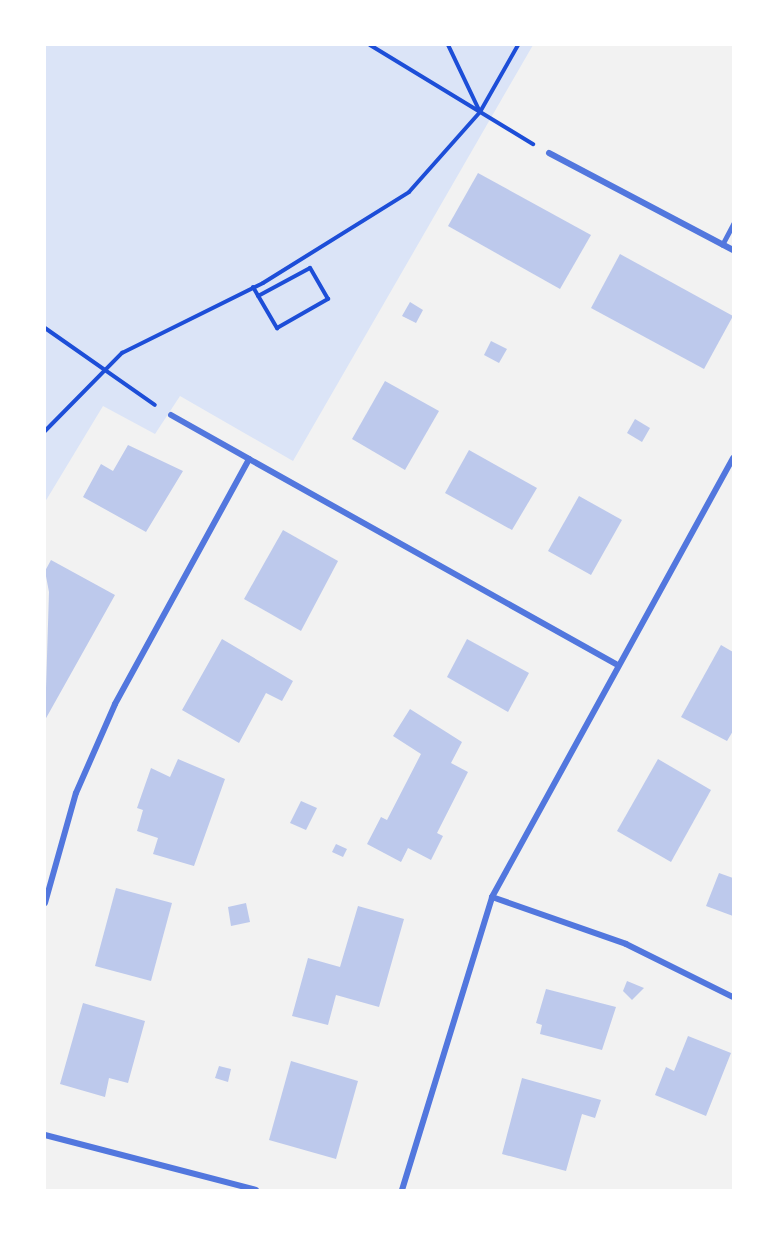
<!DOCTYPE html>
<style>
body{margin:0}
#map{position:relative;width:778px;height:1235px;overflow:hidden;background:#f2f2f2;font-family:Barlow,sans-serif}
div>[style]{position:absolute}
.green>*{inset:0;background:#dbe4f7}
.building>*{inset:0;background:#bdc9ec}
.path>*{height:4px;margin:-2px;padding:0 2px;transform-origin:2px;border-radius:2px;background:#1d4ed8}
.service>*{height:4.5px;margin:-2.25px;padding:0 2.25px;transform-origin:2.25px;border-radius:2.25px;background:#5277de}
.minor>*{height:6px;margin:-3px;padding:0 3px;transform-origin:3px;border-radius:3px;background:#5277de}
span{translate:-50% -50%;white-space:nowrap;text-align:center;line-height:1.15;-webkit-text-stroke:4.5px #fff;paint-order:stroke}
.frame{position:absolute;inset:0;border:46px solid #fff;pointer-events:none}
</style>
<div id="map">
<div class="green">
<div style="clip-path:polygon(45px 45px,533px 45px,293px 461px,180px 396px,155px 434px,103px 406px,45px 502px)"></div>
</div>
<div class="building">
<div style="clip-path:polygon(478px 173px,591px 235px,560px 289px,448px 226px)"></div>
<div style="clip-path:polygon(620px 254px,733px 316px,704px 369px,591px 308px)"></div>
<div style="clip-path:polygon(410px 302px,423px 310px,416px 323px,402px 316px)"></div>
<div style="clip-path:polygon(491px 341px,507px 349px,499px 363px,484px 355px)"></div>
<div style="clip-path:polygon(385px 381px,439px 411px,405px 470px,352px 439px)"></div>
<div style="clip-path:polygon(635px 419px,650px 428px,642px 442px,627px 433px)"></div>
<div style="clip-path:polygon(128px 445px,183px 471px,146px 532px,83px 497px,101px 464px,113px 471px)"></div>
<div style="clip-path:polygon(469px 450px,537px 488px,512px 530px,445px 493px)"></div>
<div style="clip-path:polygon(579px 496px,622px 520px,591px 575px,548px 551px)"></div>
<div style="clip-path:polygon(283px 530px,338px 561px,301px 631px,244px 599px)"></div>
<div style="clip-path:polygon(51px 560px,115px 595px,45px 720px,49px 592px,45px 571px)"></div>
<div style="clip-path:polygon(222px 639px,293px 681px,282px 701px,266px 693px,239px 743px,182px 710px)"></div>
<div style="clip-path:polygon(467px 639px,529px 673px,508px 712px,447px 677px)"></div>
<div style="clip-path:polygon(721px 645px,733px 652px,733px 731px,727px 741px,681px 717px)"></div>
<div style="clip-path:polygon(410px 709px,462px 742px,451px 763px,468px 772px,437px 833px,443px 836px,431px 860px,408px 848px,401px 862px,367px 844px,381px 817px,387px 820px,421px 754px,393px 736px)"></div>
<div style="clip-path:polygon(178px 759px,225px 779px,194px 866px,153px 854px,158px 838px,137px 831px,143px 810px,137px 808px,151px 768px,170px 777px)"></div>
<div style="clip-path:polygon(658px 759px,711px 790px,671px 862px,617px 831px)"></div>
<div style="clip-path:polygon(301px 801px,317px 808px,306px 830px,290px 823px)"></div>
<div style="clip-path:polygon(336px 844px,347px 849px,343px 857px,332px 852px)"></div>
<div style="clip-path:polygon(719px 873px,733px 878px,733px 916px,706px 906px)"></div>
<div style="clip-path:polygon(116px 888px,172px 903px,151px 981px,95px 966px)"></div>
<div style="clip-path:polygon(246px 903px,250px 922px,231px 926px,228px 907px)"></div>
<div style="clip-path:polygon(358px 906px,404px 919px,379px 1007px,336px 995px,328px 1025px,292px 1016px,308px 958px,340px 967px)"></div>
<div style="clip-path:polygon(627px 981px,644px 988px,632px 1000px,623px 991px)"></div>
<div style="clip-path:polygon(546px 989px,616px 1007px,602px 1050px,540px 1034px,542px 1025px,536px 1023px)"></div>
<div style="clip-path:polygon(83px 1003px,145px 1021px,128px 1083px,109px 1078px,105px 1097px,60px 1084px)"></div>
<div style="clip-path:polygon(688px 1036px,731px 1053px,706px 1116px,655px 1095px,666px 1067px,674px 1071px)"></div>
<div style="clip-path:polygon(291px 1061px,358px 1081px,336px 1159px,269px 1140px)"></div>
<div style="clip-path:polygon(219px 1066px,231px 1069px,228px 1082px,215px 1078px)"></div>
<div style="clip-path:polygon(522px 1078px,601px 1100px,595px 1118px,582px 1114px,566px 1171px,502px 1154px)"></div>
</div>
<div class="path">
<div style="left:370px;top:45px;width:191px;rotate:31.3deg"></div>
<div style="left:480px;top:112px;width:77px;rotate:-60.4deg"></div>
<div style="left:253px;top:287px;width:48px;rotate:59.7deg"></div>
<div style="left:277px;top:328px;width:59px;rotate:-29.6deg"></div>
<div style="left:328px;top:299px;width:36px;rotate:-120deg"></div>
<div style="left:310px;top:268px;width:59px;rotate:151.7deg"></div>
<div style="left:45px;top:328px;width:134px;rotate:35deg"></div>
<div style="left:45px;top:431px;width:110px;rotate:-45.4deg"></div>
<div style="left:122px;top:353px;width:157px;rotate:-26.4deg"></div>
<div style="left:263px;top:283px;width:172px;rotate:-31.9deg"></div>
<div style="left:409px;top:192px;width:107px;rotate:-48.4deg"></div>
<div style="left:480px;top:112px;width:74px;rotate:-115.5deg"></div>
</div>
<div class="service">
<div style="left:722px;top:245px;width:24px;rotate:-62deg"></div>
</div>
<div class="minor">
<div style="left:549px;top:153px;width:208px;rotate:27.8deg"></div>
<div style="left:171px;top:415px;width:90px;rotate:29.4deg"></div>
<div style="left:492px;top:897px;width:142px;rotate:19.3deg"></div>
<div style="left:626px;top:944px;width:119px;rotate:26.4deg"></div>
<div style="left:45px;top:903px;width:114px;rotate:-74.3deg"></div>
<div style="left:76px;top:793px;width:97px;rotate:-66.3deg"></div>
<div style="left:115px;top:704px;width:279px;rotate:-61.3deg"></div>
<div style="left:249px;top:459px;width:420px;rotate:29.2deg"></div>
<div style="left:45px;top:1135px;width:218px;rotate:14.6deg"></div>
<div style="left:402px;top:1190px;width:307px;rotate:-72.9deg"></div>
<div style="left:492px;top:897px;width:501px;rotate:-61.23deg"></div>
</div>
<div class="frame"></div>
</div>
